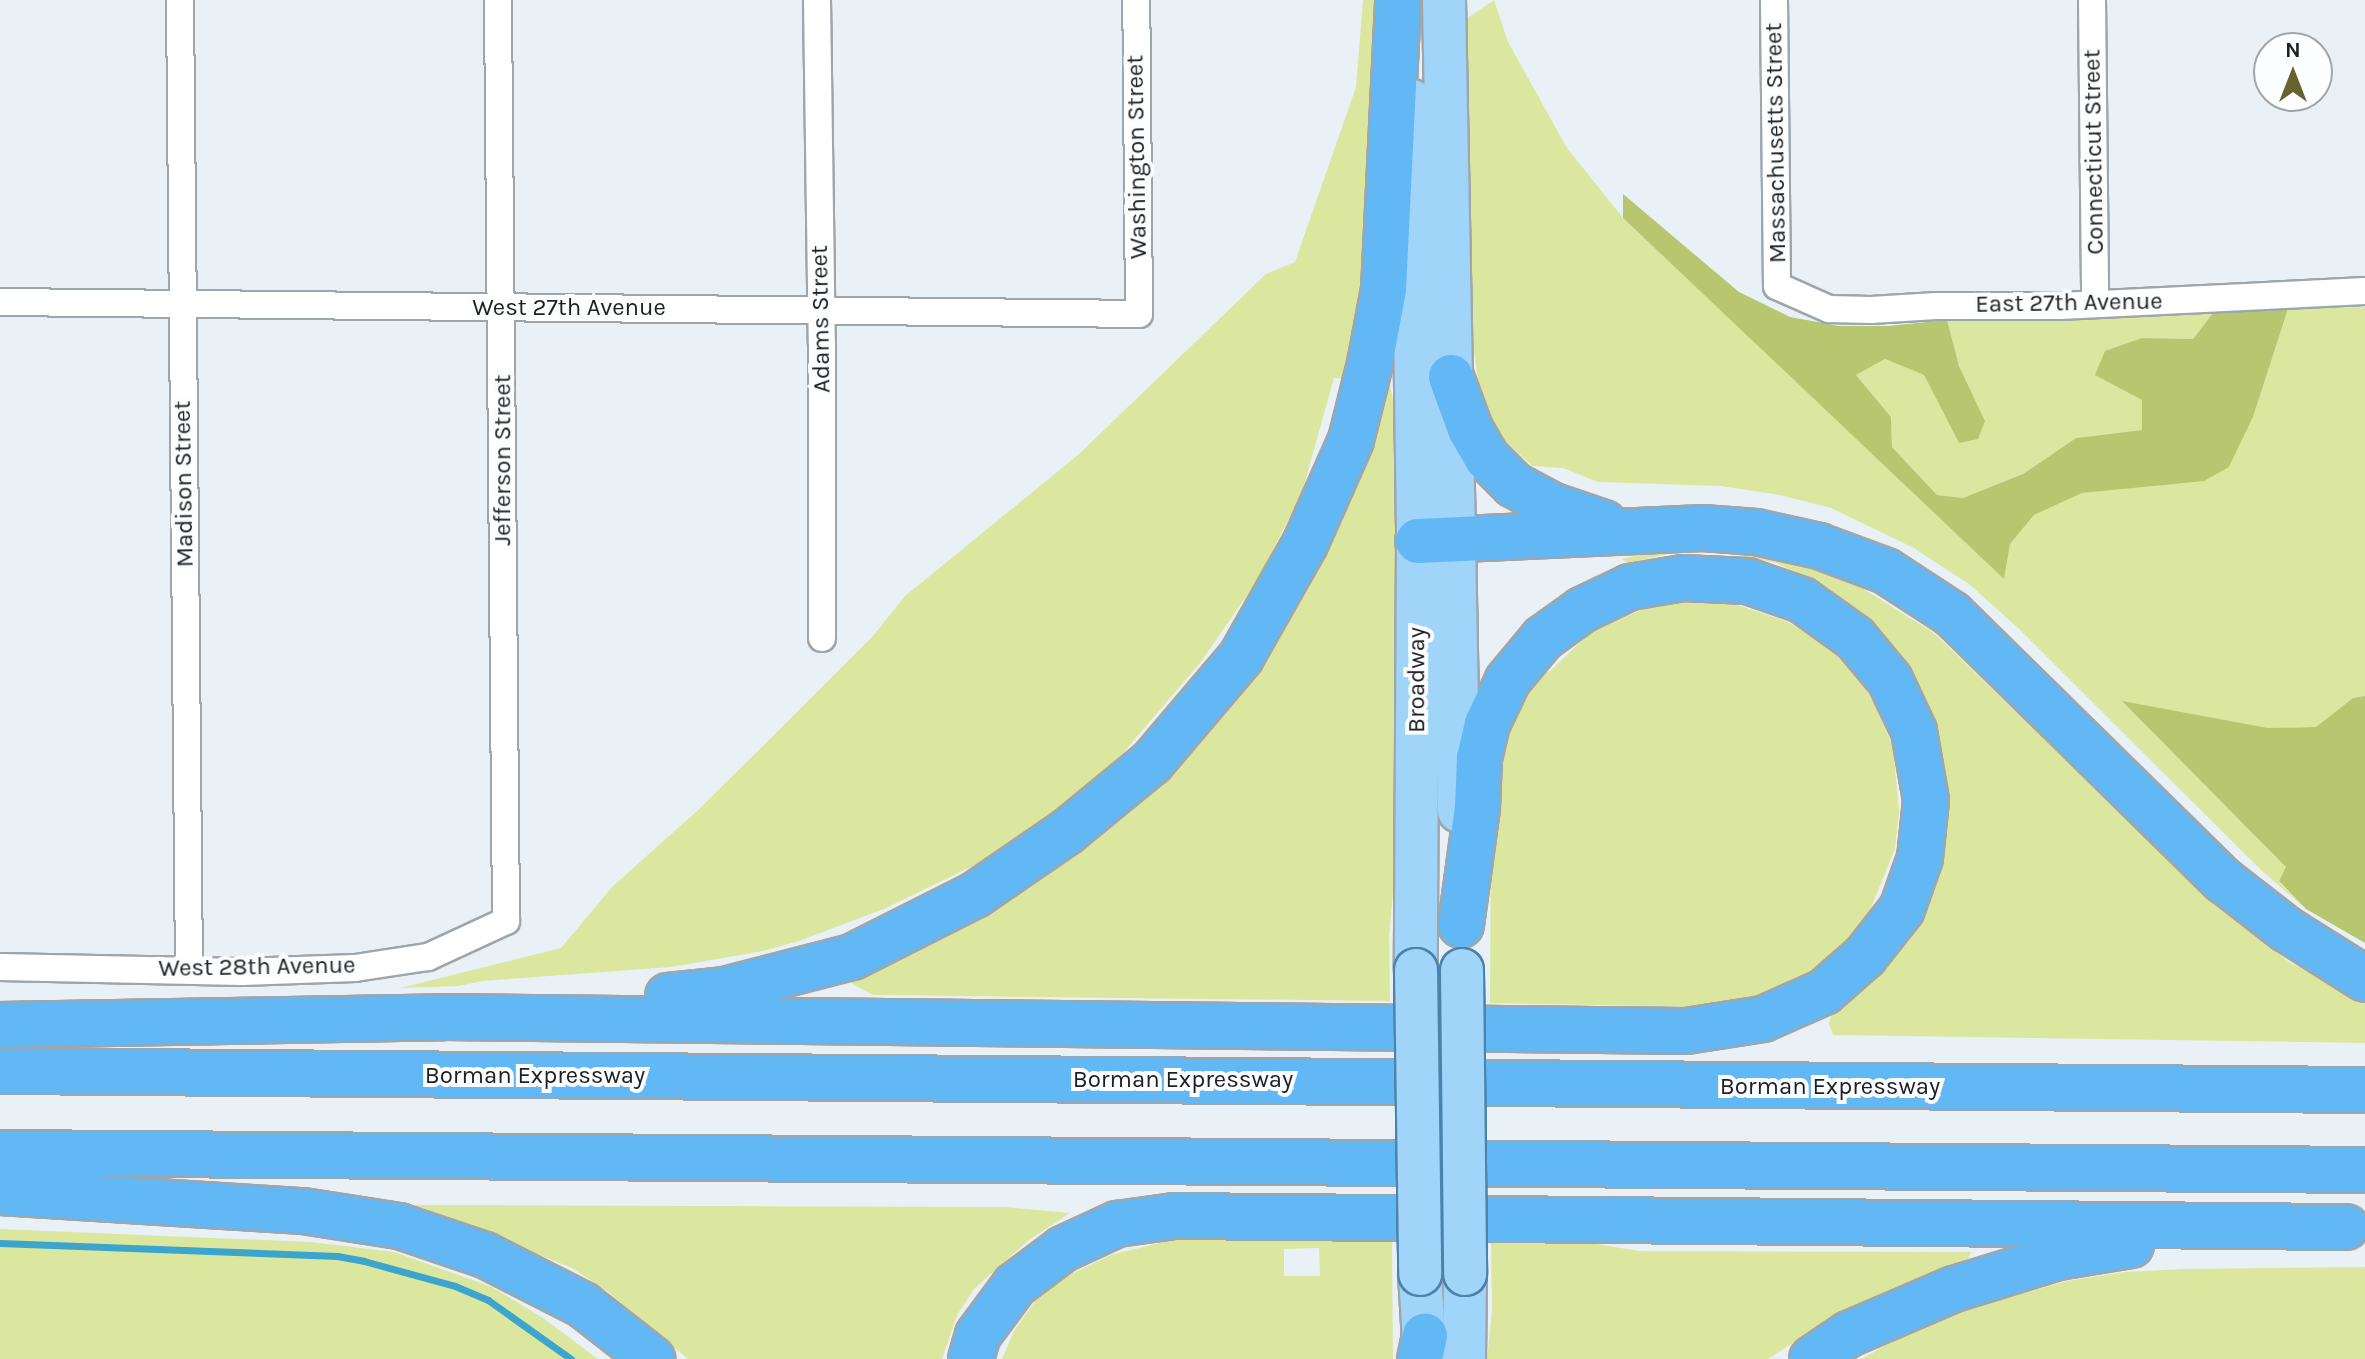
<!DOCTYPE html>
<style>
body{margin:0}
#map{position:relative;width:2365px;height:1359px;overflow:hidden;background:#e9f1f7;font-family:Karla,sans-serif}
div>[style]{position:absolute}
.green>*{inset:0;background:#dbe79f}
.forest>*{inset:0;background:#b8c670}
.stream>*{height:7px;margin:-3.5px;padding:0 3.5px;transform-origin:3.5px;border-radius:3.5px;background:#3ba5ce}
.roads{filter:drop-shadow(2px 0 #9ea6ac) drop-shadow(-2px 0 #9ea6ac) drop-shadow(0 2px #9ea6ac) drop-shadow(0 -2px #9ea6ac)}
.minor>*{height:26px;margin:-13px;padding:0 13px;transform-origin:13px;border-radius:13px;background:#fff}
.primary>*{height:42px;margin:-21px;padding:0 21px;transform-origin:21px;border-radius:21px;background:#a1d4f9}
.motorway>*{height:44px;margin:-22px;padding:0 22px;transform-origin:22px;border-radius:22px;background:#62b8f5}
.bridges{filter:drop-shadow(2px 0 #4a83ab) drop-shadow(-2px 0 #4a83ab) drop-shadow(0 2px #4a83ab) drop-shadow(0 -2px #4a83ab)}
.primary-bridge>*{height:42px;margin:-21px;padding:0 21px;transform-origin:21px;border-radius:21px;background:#a1d4f9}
span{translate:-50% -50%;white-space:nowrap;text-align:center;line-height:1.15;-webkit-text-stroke:8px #fbfdfe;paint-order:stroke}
.street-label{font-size:24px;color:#1d2022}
.north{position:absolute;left:2253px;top:32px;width:80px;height:80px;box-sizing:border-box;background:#fbfdfe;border:2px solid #a2a5a6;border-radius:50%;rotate:0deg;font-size:22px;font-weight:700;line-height:32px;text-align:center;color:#1d2022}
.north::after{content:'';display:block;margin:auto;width:28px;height:36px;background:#66632f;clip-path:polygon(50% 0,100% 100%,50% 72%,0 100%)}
</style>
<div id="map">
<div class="green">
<div style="clip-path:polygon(1363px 0,1379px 0,1374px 229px,1348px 361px,1350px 379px,1334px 378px,1302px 492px,1259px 578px,1200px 663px,1123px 753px,1055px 814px,981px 862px,886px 908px,799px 941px,763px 951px,671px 967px,482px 981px,459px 986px,400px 988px,561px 948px,612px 887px,697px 811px,768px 741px,873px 636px,905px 596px,1078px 455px,1266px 274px,1295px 262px,1356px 87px)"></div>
<div style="clip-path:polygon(1494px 0,1508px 42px,1567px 148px,1623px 218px,2004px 578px,2010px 544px,2034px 515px,2082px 493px,2138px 487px,2229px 467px,2253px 417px,2288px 309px,2365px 307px,2365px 696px,2353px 698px,2317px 727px,2268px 728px,2124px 702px,2287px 867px,2279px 882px,2306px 909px,2261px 870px,2018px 628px,1969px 584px,1912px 547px,1831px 508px,1780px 495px,1721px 486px,1598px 482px,1563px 468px,1532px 466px,1499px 435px,1479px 389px,1474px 351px,1469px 241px,1466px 19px)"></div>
<div style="clip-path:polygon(2216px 309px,2193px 339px,2142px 338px,2142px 430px,2076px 438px,2023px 474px,1963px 498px,1937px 495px,1892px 447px,1891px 417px,1856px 375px,1885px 359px,1924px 375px,1959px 443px,1985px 421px,1959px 366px,1947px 320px)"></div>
<div style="clip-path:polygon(1388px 371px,1395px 413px,1400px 811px,1389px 938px,1390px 1001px,873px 995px,844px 979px,934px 942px,1022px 893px,1094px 842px,1178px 764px,1255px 670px,1311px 581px,1351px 493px)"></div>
<div style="clip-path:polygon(1676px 546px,1774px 554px,1862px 588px,1934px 633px,2198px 888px,2289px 962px,2365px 1000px,2365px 1043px,1833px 1035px,1829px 1024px,1831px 1015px,1901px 946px,1935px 883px,1948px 805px,1936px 726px,1926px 699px,1899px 656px,1857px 610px,1823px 585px,1776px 563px,1718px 551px,1677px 552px,1627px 563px,1622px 559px)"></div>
<div style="clip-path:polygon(1688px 601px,1729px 602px,1788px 622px,1827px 646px,1852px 669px,1875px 704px,1893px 747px,1899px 812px,1895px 849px,1870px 910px,1834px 956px,1796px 983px,1754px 1001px,1705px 1007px,1490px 1003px,1491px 789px,1502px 735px,1526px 699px,1516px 692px,1531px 678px,1550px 671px,1589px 634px,1645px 608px)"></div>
<div style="clip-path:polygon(398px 1205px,1006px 1207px,1070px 1213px,1029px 1240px,974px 1289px,957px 1315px,942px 1359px,688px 1359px,607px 1291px,572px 1268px,474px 1229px)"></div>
<div style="clip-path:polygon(0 1229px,311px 1242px,394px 1252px,492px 1287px,543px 1318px,598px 1359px,0 1359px)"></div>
<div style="clip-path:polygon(evenodd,1175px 1239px,1392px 1242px,1393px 1359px,1002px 1359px,1014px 1331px,1038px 1297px,1065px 1277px,1111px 1255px,1175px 1239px,1319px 1248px,1320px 1276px,1284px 1276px,1284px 1249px,1319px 1248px)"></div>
<div style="clip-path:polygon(1491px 1241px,1590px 1243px,1639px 1251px,1971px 1252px,1967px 1261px,1895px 1287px,1820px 1325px,1768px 1359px,1487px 1359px,1492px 1310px)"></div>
<div style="clip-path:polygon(2365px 1267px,2365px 1359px,1861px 1359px,1912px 1331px,1968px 1309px,2067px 1281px,2124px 1272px,2184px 1269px)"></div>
</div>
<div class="forest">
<div style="clip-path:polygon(1623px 194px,1739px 292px,1790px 317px,1839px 326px,1888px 326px,1947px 320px,1959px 366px,1985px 421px,1978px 439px,1959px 443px,1924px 375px,1885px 359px,1856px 375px,1891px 417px,1892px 447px,1937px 495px,1963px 498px,2023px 474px,2076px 438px,2142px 430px,2142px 400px,2095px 375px,2105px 351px,2142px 338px,2193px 339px,2216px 309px,2288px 309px,2253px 417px,2229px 467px,2204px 481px,2082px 493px,2034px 515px,2010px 544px,2004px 579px,1623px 218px)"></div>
<div style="clip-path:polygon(2365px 696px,2365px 943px,2306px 909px,2279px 881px,2286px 867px,2122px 701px,2268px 728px,2316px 727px,2353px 698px)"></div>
</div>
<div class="stream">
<div style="left:0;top:1243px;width:337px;rotate:2.2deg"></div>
<div style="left:337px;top:1256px;width:27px;rotate:10deg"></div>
<div style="left:364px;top:1261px;width:94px;rotate:15.4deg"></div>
<div style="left:455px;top:1286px;width:36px;rotate:23deg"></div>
<div style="left:488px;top:1300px;width:102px;rotate:35.4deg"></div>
</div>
<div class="roads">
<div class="minor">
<div style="left:180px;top:0;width:969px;rotate:89.47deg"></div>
<div style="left:817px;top:0;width:343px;rotate:89.2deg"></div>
<div style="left:822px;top:343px;width:295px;rotate:90deg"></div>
<div style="left:1774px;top:0;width:286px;rotate:89.4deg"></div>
<div style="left:1777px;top:286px;width:57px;rotate:23.9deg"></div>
<div style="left:1829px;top:309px;width:42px;rotate:1.4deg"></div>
<div style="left:1871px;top:310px;width:65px;rotate:-3.5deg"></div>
<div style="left:1936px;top:306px;width:124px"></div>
<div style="left:2060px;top:306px;width:305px;rotate:-2.8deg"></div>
<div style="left:2092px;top:0;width:303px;rotate:89.4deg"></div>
<div style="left:0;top:302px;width:1139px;rotate:0.6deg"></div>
<div style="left:1139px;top:314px;width:314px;rotate:-90.5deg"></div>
<div style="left:0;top:967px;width:242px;rotate:1.2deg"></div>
<div style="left:242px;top:972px;width:113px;rotate:-2deg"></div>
<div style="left:355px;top:968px;width:74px;rotate:-8.6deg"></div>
<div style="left:428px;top:957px;width:86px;rotate:-24.8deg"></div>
<div style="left:506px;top:921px;width:921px;rotate:-90.5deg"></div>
</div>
<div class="primary">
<div style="left:1444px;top:0;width:811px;rotate:88.94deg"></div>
<div style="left:1412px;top:101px;width:440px;rotate:89.2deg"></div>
<div style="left:1418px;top:541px;width:429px;rotate:90.3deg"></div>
<div style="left:1420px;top:1274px;width:85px;rotate:86.6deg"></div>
<div style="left:1464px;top:1359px;width:85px;rotate:-89.3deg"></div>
</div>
<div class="motorway">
<div style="left:1451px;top:377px;width:55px;rotate:69.9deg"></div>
<div style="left:1470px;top:429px;width:34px;rotate:60deg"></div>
<div style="left:1487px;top:458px;width:38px;rotate:45deg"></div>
<div style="left:1514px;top:485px;width:42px;rotate:28.4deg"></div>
<div style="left:1551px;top:505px;width:56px;rotate:18.8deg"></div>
<div style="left:1418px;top:541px;width:285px;rotate:-2.6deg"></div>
<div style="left:1703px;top:528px;width:53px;rotate:4.3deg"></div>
<div style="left:1756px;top:532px;width:65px;rotate:12.5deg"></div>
<div style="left:1819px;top:546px;width:72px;rotate:20.5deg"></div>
<div style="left:1886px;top:571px;width:79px;rotate:33.1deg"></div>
<div style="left:1952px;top:614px;width:380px;rotate:44.5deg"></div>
<div style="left:2223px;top:880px;width:80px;rotate:37.9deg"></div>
<div style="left:2286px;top:929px;width:93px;rotate:32.3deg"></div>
<div style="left:668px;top:996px;width:56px;rotate:-6.1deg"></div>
<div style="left:724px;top:990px;width:132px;rotate:-14.5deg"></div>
<div style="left:852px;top:957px;width:138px;rotate:-26.8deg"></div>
<div style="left:975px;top:895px;width:113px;rotate:-34.5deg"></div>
<div style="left:1068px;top:831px;width:109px;rotate:-39.4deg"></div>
<div style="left:1152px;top:762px;width:138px;rotate:-49.7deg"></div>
<div style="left:1241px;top:657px;width:130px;rotate:-60.5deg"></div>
<div style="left:1305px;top:544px;width:114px;rotate:-66.1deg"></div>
<div style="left:1351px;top:440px;width:78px;rotate:-76deg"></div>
<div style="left:1370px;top:364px;width:76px;rotate:-79.4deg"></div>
<div style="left:1384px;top:289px;width:289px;rotate:-87.2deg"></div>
<div style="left:0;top:1025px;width:444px;rotate:-1deg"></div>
<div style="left:444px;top:1017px;width:1242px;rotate:0.65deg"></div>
<div style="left:1686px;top:1031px;width:78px;rotate:-8.9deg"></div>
<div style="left:1763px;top:1019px;width:67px;rotate:-23.9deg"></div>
<div style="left:1824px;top:992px;width:55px;rotate:-41.3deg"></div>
<div style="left:1865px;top:956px;width:60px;rotate:-51.8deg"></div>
<div style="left:1902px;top:909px;width:54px;rotate:-70.6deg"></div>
<div style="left:1920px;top:858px;width:58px;rotate:-84.1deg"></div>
<div style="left:1926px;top:800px;width:70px;rotate:-99.9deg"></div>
<div style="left:1914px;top:731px;width:56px;rotate:-115.2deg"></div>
<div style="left:1890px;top:680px;width:55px;rotate:-129.8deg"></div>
<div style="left:1855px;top:638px;width:65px;rotate:-144.4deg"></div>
<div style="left:1802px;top:600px;width:58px;rotate:-160.9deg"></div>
<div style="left:1747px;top:581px;width:64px;rotate:-177.3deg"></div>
<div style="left:1683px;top:578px;width:54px;rotate:170.4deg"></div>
<div style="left:1630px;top:587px;width:53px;rotate:154.4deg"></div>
<div style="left:1582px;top:610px;width:48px;rotate:144.3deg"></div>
<div style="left:1543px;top:638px;width:55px;rotate:129.8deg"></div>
<div style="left:1508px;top:680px;width:49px;rotate:115.5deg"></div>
<div style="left:1487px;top:724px;width:35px;rotate:103deg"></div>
<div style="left:1479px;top:758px;width:50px;rotate:92.3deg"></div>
<div style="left:1477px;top:808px;width:118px;rotate:97.8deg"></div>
<div style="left:0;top:1071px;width:2365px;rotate:0.46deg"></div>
<div style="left:0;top:1153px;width:2365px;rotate:0.41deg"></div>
<div style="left:0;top:1192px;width:304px;rotate:3.6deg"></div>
<div style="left:303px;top:1211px;width:97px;rotate:8.9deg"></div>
<div style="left:399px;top:1226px;width:91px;rotate:18.6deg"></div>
<div style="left:485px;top:1255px;width:110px;rotate:27deg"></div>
<div style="left:583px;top:1305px;width:88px;rotate:38deg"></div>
<div style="left:971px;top:1359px;width:25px;rotate:-74deg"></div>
<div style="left:978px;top:1335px;width:62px;rotate:-53.5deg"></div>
<div style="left:1015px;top:1285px;width:60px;rotate:-36.9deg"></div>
<div style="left:1063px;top:1249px;width:60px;rotate:-24.8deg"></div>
<div style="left:1117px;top:1224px;width:58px;rotate:-8deg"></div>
<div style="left:1174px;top:1216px;width:1172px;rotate:0.54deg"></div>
<div style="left:1420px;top:1359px;width:24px;rotate:-78deg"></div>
<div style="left:1812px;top:1359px;width:45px;rotate:-34deg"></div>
<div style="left:1849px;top:1334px;width:114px;rotate:-23.2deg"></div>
<div style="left:1954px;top:1289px;width:109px;rotate:-17.1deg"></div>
<div style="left:2058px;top:1257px;width:74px;rotate:-9.3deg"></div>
</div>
</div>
<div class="bridges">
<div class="primary-bridge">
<div style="left:1416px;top:970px;width:304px;rotate:89.2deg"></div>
<div style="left:1462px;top:970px;width:304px;rotate:89.4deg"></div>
</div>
</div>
<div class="street-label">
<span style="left:1776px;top:143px;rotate:-91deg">Massachusetts Street</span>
<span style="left:2094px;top:152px;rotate:-91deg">Connecticut Street</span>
<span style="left:1137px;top:157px;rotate:-91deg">Washington Street</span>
<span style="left:2069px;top:303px;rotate:-1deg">East 27th Avenue</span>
<span style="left:569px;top:308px">West 27th Avenue</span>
<span style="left:821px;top:319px;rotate:-91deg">Adams Street</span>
<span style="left:503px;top:460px;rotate:-90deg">Jefferson Street</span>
<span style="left:184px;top:484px;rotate:-91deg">Madison Street</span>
<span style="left:1417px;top:680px;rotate:-90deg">Broadway</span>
<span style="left:257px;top:967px;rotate:-1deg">West 28th Avenue</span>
<span style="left:535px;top:1076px">Borman Expressway</span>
<span style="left:1183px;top:1080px">Borman Expressway</span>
<span style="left:1830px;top:1087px">Borman Expressway</span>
</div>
<div class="north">N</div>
</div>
